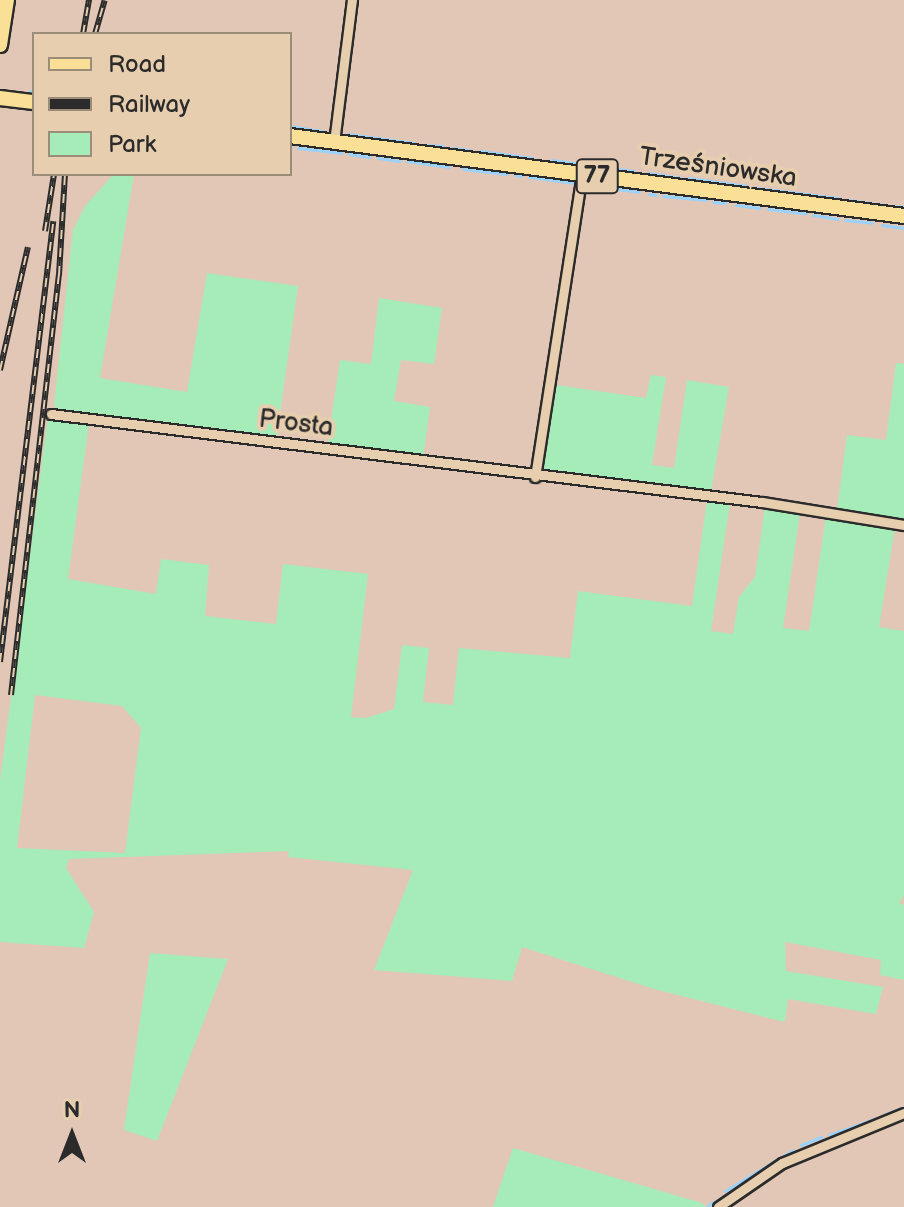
<!DOCTYPE html>
<meta charset="utf-8">
<style>
body{margin:0}
#map{position:relative;width:904px;height:1207px;overflow:hidden;background:#e2c7b7;font-family:"Balsamiq Sans",sans-serif}
div>[style]{position:absolute}
.green>*{inset:0;background:#a5ecb9}
.stream>*{height:3px;margin:-1.5px;padding:0 1.5px;transform-origin:1.5px;border-radius:1.5px;background:#9ad2fa}
.roads{filter:drop-shadow(2px 0 #2b2b2b) drop-shadow(-2px 0 #2b2b2b) drop-shadow(0 2px #2b2b2b) drop-shadow(0 -2px #2b2b2b)}
.street>*{height:9px;margin:-4.5px;padding:0 4.5px;transform-origin:4.5px;border-radius:4.5px;background:#e7ceaf}
.primary>*{height:14px;margin:-7px;padding:0 7px;transform-origin:7px;border-radius:7px;background:#f9e096}
.rail>*{height:6px;margin-top:-3px;transform-origin:0;background:repeating-linear-gradient(90deg,#e7ceaf 0 9px,#2b2b2b 0 18px);box-sizing:border-box;border-block:2px solid #2b2b2b}
span{translate:-50% -50%;white-space:nowrap;text-align:center;line-height:1.15;-webkit-text-stroke:8px #e7ceaf;paint-order:stroke}
.shield-label span{padding:2px 6px;background:#e7ceaf;border:2px solid;border-radius:6px;-webkit-text-stroke-width:0}
.shield-label{font-size:24px;color:#2b2b2b;font-weight:700}
.street-label{font-size:26px;color:#2b2b2b}
.legend{position:absolute;left:32px;top:32px;width:260px;height:144px;box-sizing:border-box;background:#e7ceaf;border:2px solid #9c8d7a;margin:0;padding:10px 14px;list-style:none;font-size:24px;color:#2b2b2b}
.legend li{display:flex;align-items:center;gap:16px;height:40px}
.legend b{width:40px;border:2px solid #9c8d7a}
.north{position:absolute;left:32px;top:1095px;width:80px;height:80px;-webkit-text-stroke:6px #e7ceaf;paint-order:stroke;rotate:0deg;font-size:22px;font-weight:700;line-height:32px;text-align:center;color:#2b2b2b}
.north::after{content:'';display:block;margin:auto;width:28px;height:36px;background:#2b2b2b;clip-path:polygon(50% 0,100% 100%,50% 72%,0 100%)}
</style>
<div id="map">
<div class="green">
<div style="clip-path:polygon(114px 174px,134px 174px,100px 378px,187px 392px,207px 273px,298px 286px,276px 441px,59px 412px,54px 405px,73px 230px,85px 206px)"></div>
<div style="clip-path:polygon(379px 298px,442px 308px,434px 364px,401px 360px,394px 401px,430px 407px,423px 459px,327px 447px,340px 360px,371px 364px)"></div>
<div style="clip-path:polygon(896px 363px,904px 364px,904px 522px,837px 510px,847px 435px,886px 440px)"></div>
<div style="clip-path:polygon(651px 375px,666px 377px,652px 465px,674px 468px,687px 380px,729px 387px,711px 491px,545px 473px,542px 465px,556px 385px,646px 398px)"></div>
<div style="clip-path:polygon(evenodd,48px 417px,89px 423px,68px 579px,156px 594px,161px 559px,209px 565px,205px 616px,276px 624px,283px 564px,368px 574px,351px 717px,366px 718px,394px 709px,402px 645px,429px 648px,423px 702px,453px 705px,459px 648px,570px 658px,578px 591px,692px 606px,707px 500px,730px 503px,711px 631px,733px 634px,739px 597px,755px 577px,765px 507px,800px 513px,783px 628px,809px 631px,826px 516px,895px 527px,879px 627px,904px 631px,904px 895px,899px 903px,904px 905px,904px 980px,880px 975px,881px 960px,785px 942px,786px 971px,883px 987px,876px 1014px,788px 999px,785px 1022px,654px 989px,522px 947px,512px 981px,374px 970px,413px 870px,288px 857px,289px 851px,69px 859px,66px 868px,94px 912px,84px 948px,0 942px,0 781px,48px 417px,35px 695px,122px 706px,141px 728px,125px 853px,17px 848px,35px 695px)"></div>
<div style="clip-path:polygon(150px 953px,228px 959px,157px 1141px,124px 1130px)"></div>
<div style="clip-path:polygon(513px 1148px,702px 1203px,706px 1207px,493px 1207px)"></div>
</div>
<div class="stream">
<div style="left:30px;top:91px;width:4px"></div>
<div style="left:290px;top:126px;width:33px;rotate:9deg"></div>
<div style="left:348px;top:134px;width:67px;rotate:7.8deg"></div>
<div style="left:429px;top:145px;width:14px;rotate:4deg"></div>
<div style="left:290px;top:147px;width:1px"></div>
<div style="left:298px;top:148px;width:44px;rotate:6.5deg"></div>
<div style="left:452px;top:148px;width:17px;rotate:7deg"></div>
<div style="left:480px;top:151px;width:53px;rotate:7.5deg"></div>
<div style="left:349px;top:154px;width:21px;rotate:8deg"></div>
<div style="left:378px;top:158px;width:22px;rotate:8deg"></div>
<div style="left:552px;top:160px;width:43px;rotate:7.9deg"></div>
<div style="left:407px;top:161px;width:42px;rotate:8.1deg"></div>
<div style="left:609px;top:168px;width:25px;rotate:7deg"></div>
<div style="left:463px;top:169px;width:44px;rotate:6.5deg"></div>
<div style="left:649px;top:173px;width:33px;rotate:9deg"></div>
<div style="left:515px;top:175px;width:6px;rotate:9deg"></div>
<div style="left:529px;top:177px;width:46px;rotate:7.4deg"></div>
<div style="left:689px;top:178px;width:58px;rotate:8deg"></div>
<div style="left:608px;top:188px;width:31px;rotate:7deg"></div>
<div style="left:757px;top:188px;width:82px;rotate:7deg"></div>
<div style="left:649px;top:194px;width:7px;rotate:8deg"></div>
<div style="left:663px;top:196px;width:43px;rotate:5.3deg"></div>
<div style="left:849px;top:200px;width:35px;rotate:8deg"></div>
<div style="left:713px;top:202px;width:12px;rotate:5deg"></div>
<div style="left:736px;top:205px;width:24px;rotate:7deg"></div>
<div style="left:895px;top:206px;width:9px;rotate:6deg"></div>
<div style="left:768px;top:209px;width:38px;rotate:7deg"></div>
<div style="left:813px;top:215px;width:25px;rotate:9deg"></div>
<div style="left:845px;top:220px;width:27px;rotate:6deg"></div>
<div style="left:882px;top:225px;width:22px;rotate:8deg"></div>
<div style="left:886px;top:1114px;width:19px;rotate:-21deg"></div>
<div style="left:829px;top:1135px;width:51px;rotate:-19.5deg"></div>
<div style="left:801px;top:1145px;width:22px;rotate:-22deg"></div>
<div style="left:725px;top:1191px;width:79px;rotate:-31.1deg"></div>
<div style="left:707px;top:1207px;width:7px;rotate:-45deg"></div>
</div>
<div class="roads">
<div class="street">
<div style="left:334px;top:142px;width:143px;rotate:-82.8deg"></div>
<div style="left:51px;top:414px;width:716px;rotate:7.06deg"></div>
<div style="left:762px;top:502px;width:144px;rotate:9.2deg"></div>
<div style="left:535px;top:477px;width:307px;rotate:-81.2deg"></div>
<div style="left:718px;top:1207px;width:78px;rotate:-34.5deg"></div>
<div style="left:782px;top:1163px;width:132px;rotate:-22.3deg"></div>
</div>
<div class="primary">
<div style="left:0;top:45px;width:46px;rotate:-81.2deg"></div>
<div style="left:0;top:98px;width:34px;rotate:7deg"></div>
<div style="left:290px;top:136px;width:619px;rotate:7.42deg"></div>
</div>
</div>
<div class="rail">
<div style="left:83px;top:34px;width:35px;rotate:-80deg"></div>
<div style="left:95px;top:34px;width:35px;rotate:-74deg"></div>
<div style="left:45px;top:231px;width:58px;rotate:-81deg"></div>
<div style="left:0;top:370px;width:126px;rotate:-77.2deg"></div>
<div style="left:0;top:662px;width:444px;rotate:-83.1deg"></div>
<div style="left:11px;top:695px;width:423px;rotate:-83.5deg"></div>
<div style="left:59px;top:275px;width:101px;rotate:-86.6deg"></div>
</div>
<div class="shield-label">
<span style="left:597px;top:176px">77</span>
</div>
<div class="street-label">
<span style="left:718px;top:168px;rotate:8deg">Trześniowska</span>
<span style="left:296px;top:424px;rotate:7deg">Prosta</span>
</div>
<ul class="legend">
<li><b style="height:10px;background:#f9e096"></b>Road</li>
<li><b style="height:10px;background:#2b2b2b"></b>Railway</li>
<li><b style="height:22px;background:#a5ecb9"></b>Park</li>
</ul>
<div class="north">N</div>
</div>
